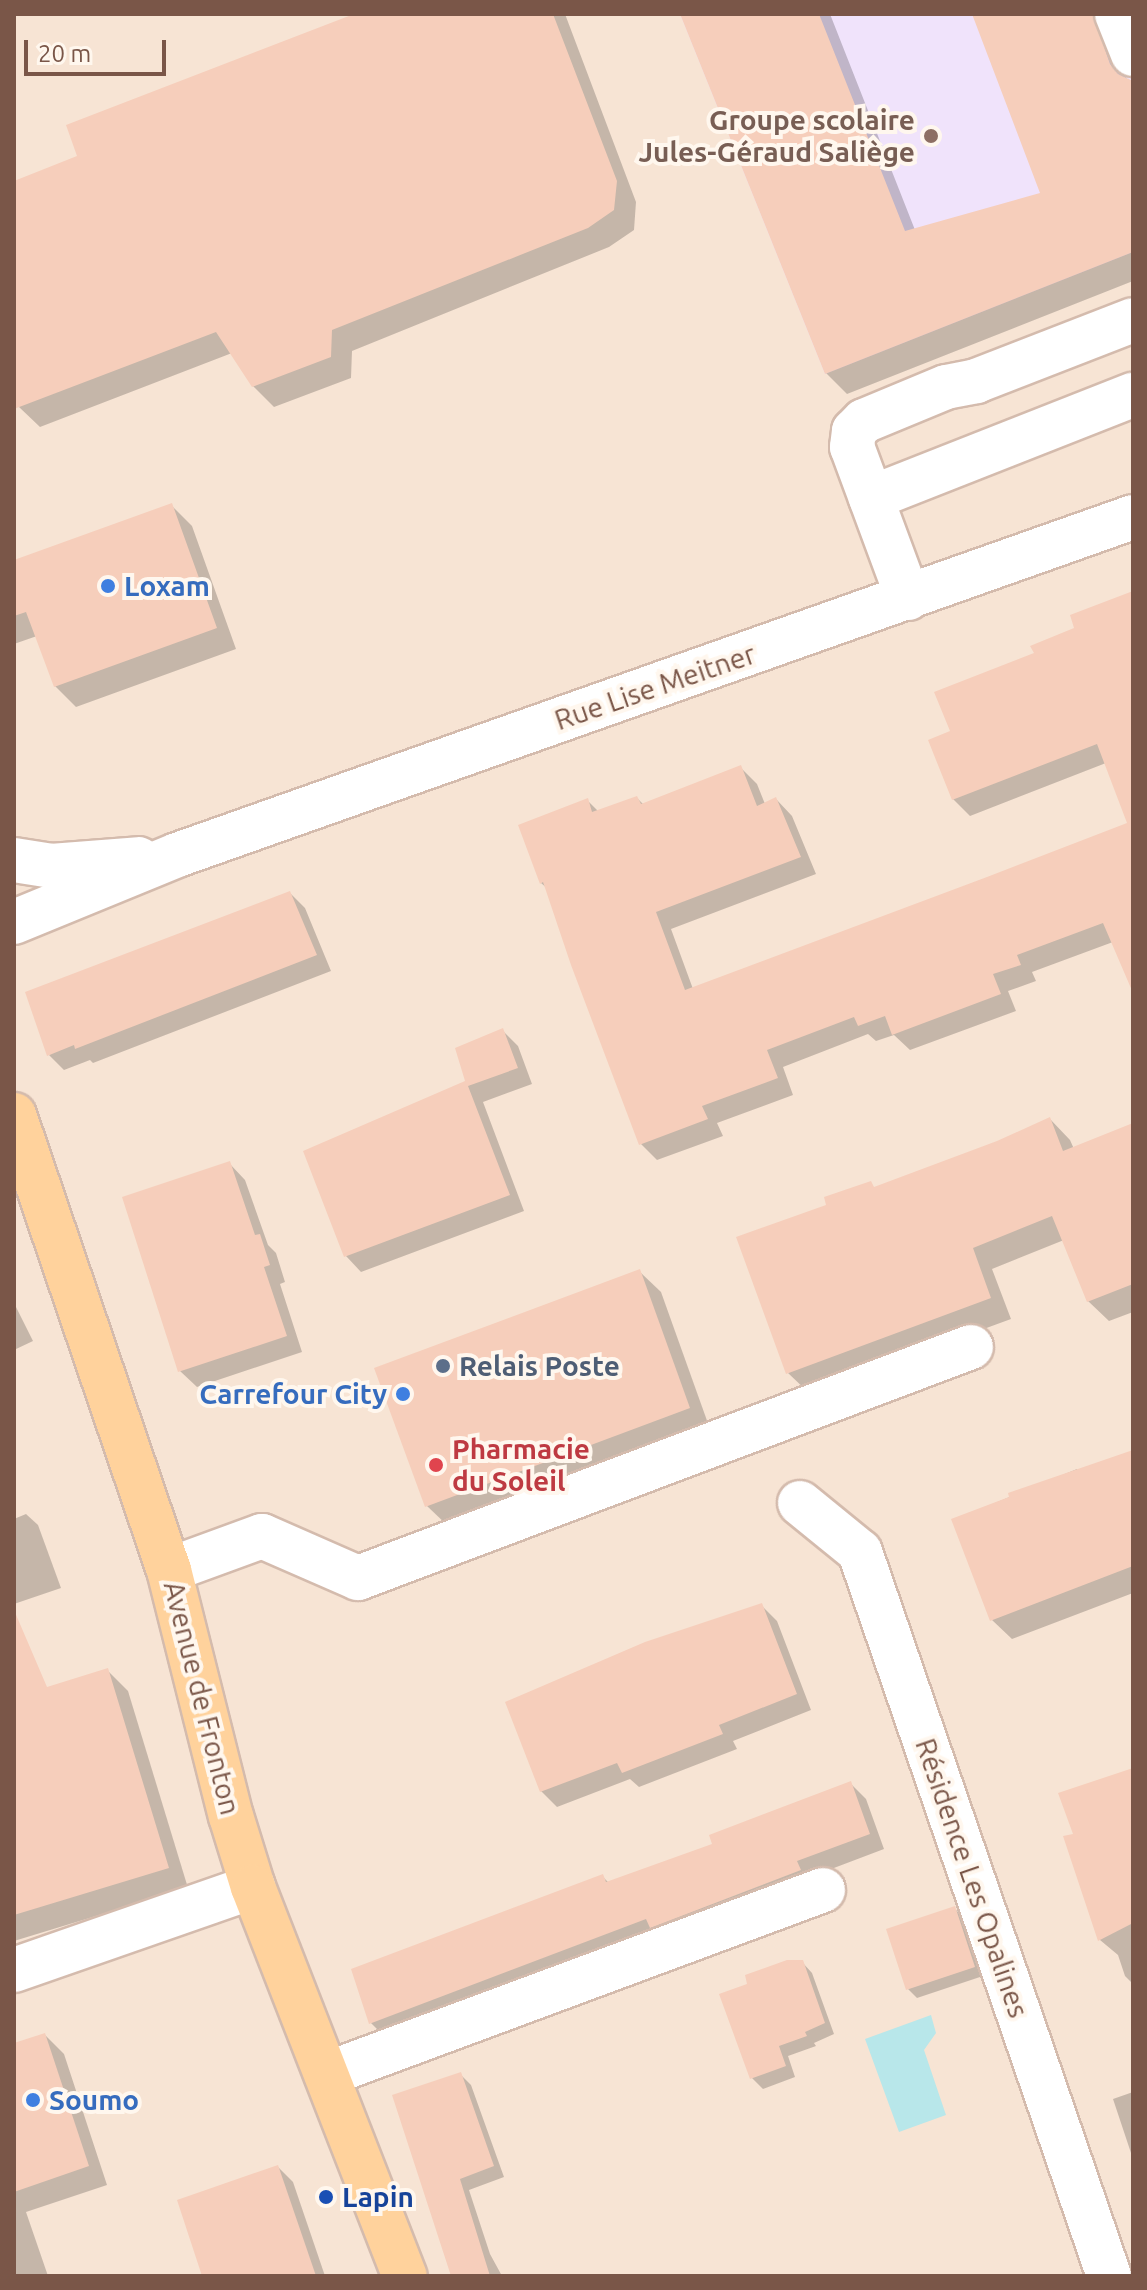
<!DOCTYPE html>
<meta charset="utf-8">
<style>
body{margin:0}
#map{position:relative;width:1147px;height:2290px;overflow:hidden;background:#fef3e6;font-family:Ubuntu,sans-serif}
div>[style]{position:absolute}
.residential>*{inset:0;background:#f7e4d4}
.education>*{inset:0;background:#f0e3fb}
.water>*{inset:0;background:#b8e7ea}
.shadow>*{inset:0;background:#0003}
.building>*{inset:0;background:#f6cebb}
.roads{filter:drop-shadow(2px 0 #d4bbad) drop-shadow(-2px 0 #d4bbad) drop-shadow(0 2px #d4bbad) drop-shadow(0 -2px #d4bbad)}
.minor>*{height:44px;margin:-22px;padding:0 22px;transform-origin:22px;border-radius:22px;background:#fff}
.major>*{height:44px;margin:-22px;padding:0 22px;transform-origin:22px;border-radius:22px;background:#ffd29c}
.dots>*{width:22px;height:22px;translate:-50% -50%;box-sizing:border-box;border:4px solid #fff7ee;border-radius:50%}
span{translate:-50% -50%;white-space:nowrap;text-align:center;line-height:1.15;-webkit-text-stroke:8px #fff7ee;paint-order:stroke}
.education-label{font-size:28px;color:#785e54;font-weight:700}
.right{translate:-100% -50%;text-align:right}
.shop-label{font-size:28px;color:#366cbe;font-weight:700}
.left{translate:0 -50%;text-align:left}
.street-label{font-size:28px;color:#7a5648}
.service-label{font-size:28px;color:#4e5e75;font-weight:700}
.health-label{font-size:28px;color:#be3a42;font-weight:700}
.transit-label{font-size:28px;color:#164399;font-weight:700}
.frame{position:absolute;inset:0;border:16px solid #7a5648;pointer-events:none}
.scale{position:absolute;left:24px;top:40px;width:142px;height:36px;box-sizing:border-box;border:4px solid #7a5648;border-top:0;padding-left:10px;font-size:24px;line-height:28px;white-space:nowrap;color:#7a5648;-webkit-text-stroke:6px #fff7ee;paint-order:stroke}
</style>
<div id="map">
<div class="residential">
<div style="clip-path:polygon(14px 14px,1133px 14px,1133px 2276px,14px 2276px)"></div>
</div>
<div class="education">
<div style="clip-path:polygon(680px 14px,1130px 14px,1133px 252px,825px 374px)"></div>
</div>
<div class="water">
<div style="clip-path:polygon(931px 2015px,936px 2033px,924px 2050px,946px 2115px,899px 2132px,865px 2039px)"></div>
</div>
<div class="shadow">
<div style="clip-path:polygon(360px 14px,565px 14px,636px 202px,634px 230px,609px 247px,352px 351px,351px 378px,274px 407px,253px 386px,232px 353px,40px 427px,19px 407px,14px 393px,14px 183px,80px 157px)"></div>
<div style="clip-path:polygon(682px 14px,830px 14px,915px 230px,1042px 194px,974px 14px,1117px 14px,1114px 46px,1127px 79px,1133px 82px,1133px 281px,847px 394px,826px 373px)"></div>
<div style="clip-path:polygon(171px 505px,192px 526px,236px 649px,76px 707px,55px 686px,37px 636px,14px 644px,14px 562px)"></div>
<div style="clip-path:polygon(1133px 593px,1133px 967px,1113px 942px,1032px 972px,1036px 981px,1008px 991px,1016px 1011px,910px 1050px,894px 1035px,876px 1041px,868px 1034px,783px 1067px,793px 1095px,717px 1123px,723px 1136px,657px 1160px,641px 1144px,548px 889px,541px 883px,588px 801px,599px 812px,637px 798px,644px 805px,741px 768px,757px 784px,765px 804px,776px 799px,792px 816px,816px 874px,671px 929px,693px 989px,1129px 824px,1106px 763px,970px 816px,953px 799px,953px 732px,1037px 654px)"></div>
<div style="clip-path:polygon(290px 893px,305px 908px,331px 971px,93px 1063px,90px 1060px,64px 1070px,49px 1055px)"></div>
<div style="clip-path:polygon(503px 1031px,518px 1046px,532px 1084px,483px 1102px,524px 1211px,361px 1272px,346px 1256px)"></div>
<div style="clip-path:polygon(1050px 1119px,1070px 1140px,1074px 1149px,1133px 1125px,1133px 1312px,1109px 1321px,1088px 1301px,1064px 1240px,992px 1269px,1011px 1319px,809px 1393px,788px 1373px,875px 1188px,998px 1143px)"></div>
<div style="clip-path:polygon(229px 1163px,245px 1180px,268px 1245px,276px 1253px,285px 1282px,280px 1284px,302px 1352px,197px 1387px,180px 1371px)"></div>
<div style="clip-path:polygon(640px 1272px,661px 1292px,710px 1429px,448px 1526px,427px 1506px)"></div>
<div style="clip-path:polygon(14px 1303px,33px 1341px,14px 1350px)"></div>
<div style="clip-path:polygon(1133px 1452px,1133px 1593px,1012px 1639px,992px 1620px,954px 1520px,1077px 1469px,1079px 1472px)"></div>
<div style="clip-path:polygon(26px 1514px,38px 1525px,61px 1588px,14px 1604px,14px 1519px)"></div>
<div style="clip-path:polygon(761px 1605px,777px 1621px,811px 1710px,733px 1741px,737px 1749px,639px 1787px,630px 1779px,557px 1807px,541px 1791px)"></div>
<div style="clip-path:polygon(107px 1670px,128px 1691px,188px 1888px,14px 1941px,14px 1699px)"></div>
<div style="clip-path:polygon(1133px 1770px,1133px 1984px,1125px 1976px,1118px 1955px,1100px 1940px,1066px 1838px,1075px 1836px)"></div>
<div style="clip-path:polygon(850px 1783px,866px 1799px,884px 1849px,386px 2038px,370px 2022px,602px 1876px,609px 1883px,715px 1845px)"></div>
<div style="clip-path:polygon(955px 1909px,964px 1918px,983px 1976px,917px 1998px,908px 1989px)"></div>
<div style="clip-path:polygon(802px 1962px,812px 1973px,834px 2034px,814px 2043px,816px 2046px,788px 2056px,795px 2077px,763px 2089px,752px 2078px,722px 1995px)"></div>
<div style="clip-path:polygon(45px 2035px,64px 2054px,107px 2185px,26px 2212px,48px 2276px,14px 2276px,14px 2045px)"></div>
<div style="clip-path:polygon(460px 2074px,471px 2085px,504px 2177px,469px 2190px,490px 2254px,502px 2276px,456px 2276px)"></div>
<div style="clip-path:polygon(1133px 2092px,1133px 2159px,1113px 2099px)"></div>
<div style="clip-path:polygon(278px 2167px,293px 2182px,325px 2276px,204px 2276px)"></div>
</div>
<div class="building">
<div style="clip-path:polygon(354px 14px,553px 14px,617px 181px,614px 210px,588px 228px,332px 330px,331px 357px,252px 387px,216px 332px,14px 409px,14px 181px,77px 156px,66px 125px)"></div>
<div style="clip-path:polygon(680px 14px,819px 14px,905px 231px,1040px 193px,972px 14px,1093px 14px,1110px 64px,1118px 74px,1133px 81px,1133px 252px,825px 374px)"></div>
<div style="clip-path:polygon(172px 503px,217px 628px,54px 687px,26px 612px,14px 616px,14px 560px)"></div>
<div style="clip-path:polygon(1133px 591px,1133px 993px,1103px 923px,1017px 955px,1021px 965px,993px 974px,1001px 994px,892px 1035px,885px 1016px,858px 1026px,854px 1017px,767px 1050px,778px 1078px,702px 1106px,708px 1119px,639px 1145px,571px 965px,543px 882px,540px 884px,518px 825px,588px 798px,592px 812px,637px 796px,641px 804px,741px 765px,757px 806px,776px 797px,801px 857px,656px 912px,685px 990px,987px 877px,1127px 823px,1097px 744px,952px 800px,928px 740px,950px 731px,934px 692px,1034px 653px,1030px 646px,1074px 628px,1070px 615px)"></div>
<div style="clip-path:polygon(290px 891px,317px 955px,75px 1049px,74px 1045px,47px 1056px,25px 992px)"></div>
<div style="clip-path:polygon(503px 1028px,518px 1068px,468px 1086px,510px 1195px,344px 1257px,303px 1151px,465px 1081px,455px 1048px)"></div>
<div style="clip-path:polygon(1050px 1117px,1063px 1151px,1133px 1123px,1133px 1284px,1087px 1302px,1052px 1216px,973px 1248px,991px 1298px,786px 1374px,736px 1237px,826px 1205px,824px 1197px,871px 1181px,874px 1187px,997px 1141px)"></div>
<div style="clip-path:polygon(230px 1161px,255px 1235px,260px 1234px,270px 1265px,264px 1267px,287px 1336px,178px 1372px,122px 1197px)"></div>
<div style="clip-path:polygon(640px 1269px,690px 1408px,425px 1507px,374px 1368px)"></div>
<div style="clip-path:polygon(1133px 1450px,1133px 1566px,990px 1621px,951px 1519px,1009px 1497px,1008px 1493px)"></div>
<div style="clip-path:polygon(762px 1603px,797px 1694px,719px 1725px,723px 1734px,622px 1773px,617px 1763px,540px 1792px,505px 1702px,645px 1642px)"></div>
<div style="clip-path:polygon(14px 1610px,47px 1687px,108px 1668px,169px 1868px,14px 1915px)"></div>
<div style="clip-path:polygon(1133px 1768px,1133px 1923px,1098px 1941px,1063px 1836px,1073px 1834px,1058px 1793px)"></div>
<div style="clip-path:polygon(851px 1781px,870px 1834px,797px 1861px,801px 1870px,650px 1928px,646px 1919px,369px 2024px,351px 1969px,603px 1874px,606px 1882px,712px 1844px,709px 1835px)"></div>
<div style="clip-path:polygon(955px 1906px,975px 1967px,906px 1990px,886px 1929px)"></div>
<div style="clip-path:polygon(787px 1960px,803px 1960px,825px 2023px,805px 2032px,807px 2036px,779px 2046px,786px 2066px,750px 2079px,719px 1994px,747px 1984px,745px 1975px)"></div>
<div style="clip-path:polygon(45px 2033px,89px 2166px,14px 2192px,14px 2043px)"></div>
<div style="clip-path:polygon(461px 2072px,494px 2166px,460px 2179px,490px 2276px,451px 2276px,392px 2095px)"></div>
<div style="clip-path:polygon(278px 2165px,316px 2276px,202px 2276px,177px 2200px)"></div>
</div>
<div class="roads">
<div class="minor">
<div style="left:1117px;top:14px;width:43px;rotate:68.2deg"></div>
<div style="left:871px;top:498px;width:282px;rotate:-21.5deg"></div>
<div style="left:908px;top:598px;width:161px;rotate:-110.3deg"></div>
<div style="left:852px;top:447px;width:16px;rotate:-83deg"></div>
<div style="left:854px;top:431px;width:14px;rotate:-45deg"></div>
<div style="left:864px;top:421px;width:89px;rotate:-22.5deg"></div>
<div style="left:946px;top:387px;width:31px;rotate:-11deg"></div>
<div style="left:976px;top:381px;width:168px;rotate:-21.2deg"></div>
<div style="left:14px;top:860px;width:37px;rotate:9deg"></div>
<div style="left:51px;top:866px;width:88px;rotate:-4.5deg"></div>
<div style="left:14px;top:922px;width:176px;rotate:-22.3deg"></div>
<div style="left:177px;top:855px;width:1014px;rotate:-19.47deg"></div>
<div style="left:800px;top:1503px;width:77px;rotate:39.2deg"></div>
<div style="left:860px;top:1552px;width:766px;rotate:71.02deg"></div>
<div style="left:169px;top:1570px;width:99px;rotate:-20.1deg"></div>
<div style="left:262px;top:1536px;width:105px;rotate:23.6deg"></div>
<div style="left:358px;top:1578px;width:655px;rotate:-20.65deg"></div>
<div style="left:14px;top:1970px;width:253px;rotate:-19.2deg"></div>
<div style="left:327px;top:2074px;width:529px;rotate:-20.35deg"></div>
</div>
<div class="major">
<div style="left:14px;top:1115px;width:481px;rotate:71.2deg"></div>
<div style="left:169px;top:1570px;width:254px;rotate:75.9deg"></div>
<div style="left:231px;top:1816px;width:74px;rotate:72.8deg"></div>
<div style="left:253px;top:1887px;width:418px;rotate:68.7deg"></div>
</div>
</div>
<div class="dots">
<div style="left:931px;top:136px;background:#8d6e63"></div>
<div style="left:108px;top:586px;background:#3f7fe0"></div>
<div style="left:443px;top:1366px;background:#5c6f8a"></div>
<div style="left:403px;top:1394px;background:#3f7fe0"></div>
<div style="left:436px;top:1465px;background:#e0444e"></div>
<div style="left:33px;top:2100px;background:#3f7fe0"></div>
<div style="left:326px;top:2197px;background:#1a4fb4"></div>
</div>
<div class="education-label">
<span class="right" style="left:915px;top:136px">Groupe scolaire<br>Jules-Géraud Saliège</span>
</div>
<div class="shop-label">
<span class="left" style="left:124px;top:586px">Loxam</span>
<span class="right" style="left:387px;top:1394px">Carrefour City</span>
<span class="left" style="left:49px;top:2100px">Soumo</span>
</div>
<div class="street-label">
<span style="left:655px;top:687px;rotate:-19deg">Rue Lise Meitner</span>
<span style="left:202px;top:1698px;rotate:76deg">Avenue de Fronton</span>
<span style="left:972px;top:1878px;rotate:71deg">Résidence Les Opalines</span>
</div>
<div class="service-label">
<span class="left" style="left:459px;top:1366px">Relais Poste</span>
</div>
<div class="health-label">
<span class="left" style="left:452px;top:1465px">Pharmacie<br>du Soleil</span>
</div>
<div class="transit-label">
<span class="left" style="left:342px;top:2197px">Lapin</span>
</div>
<div class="frame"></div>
<div class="scale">20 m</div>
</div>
